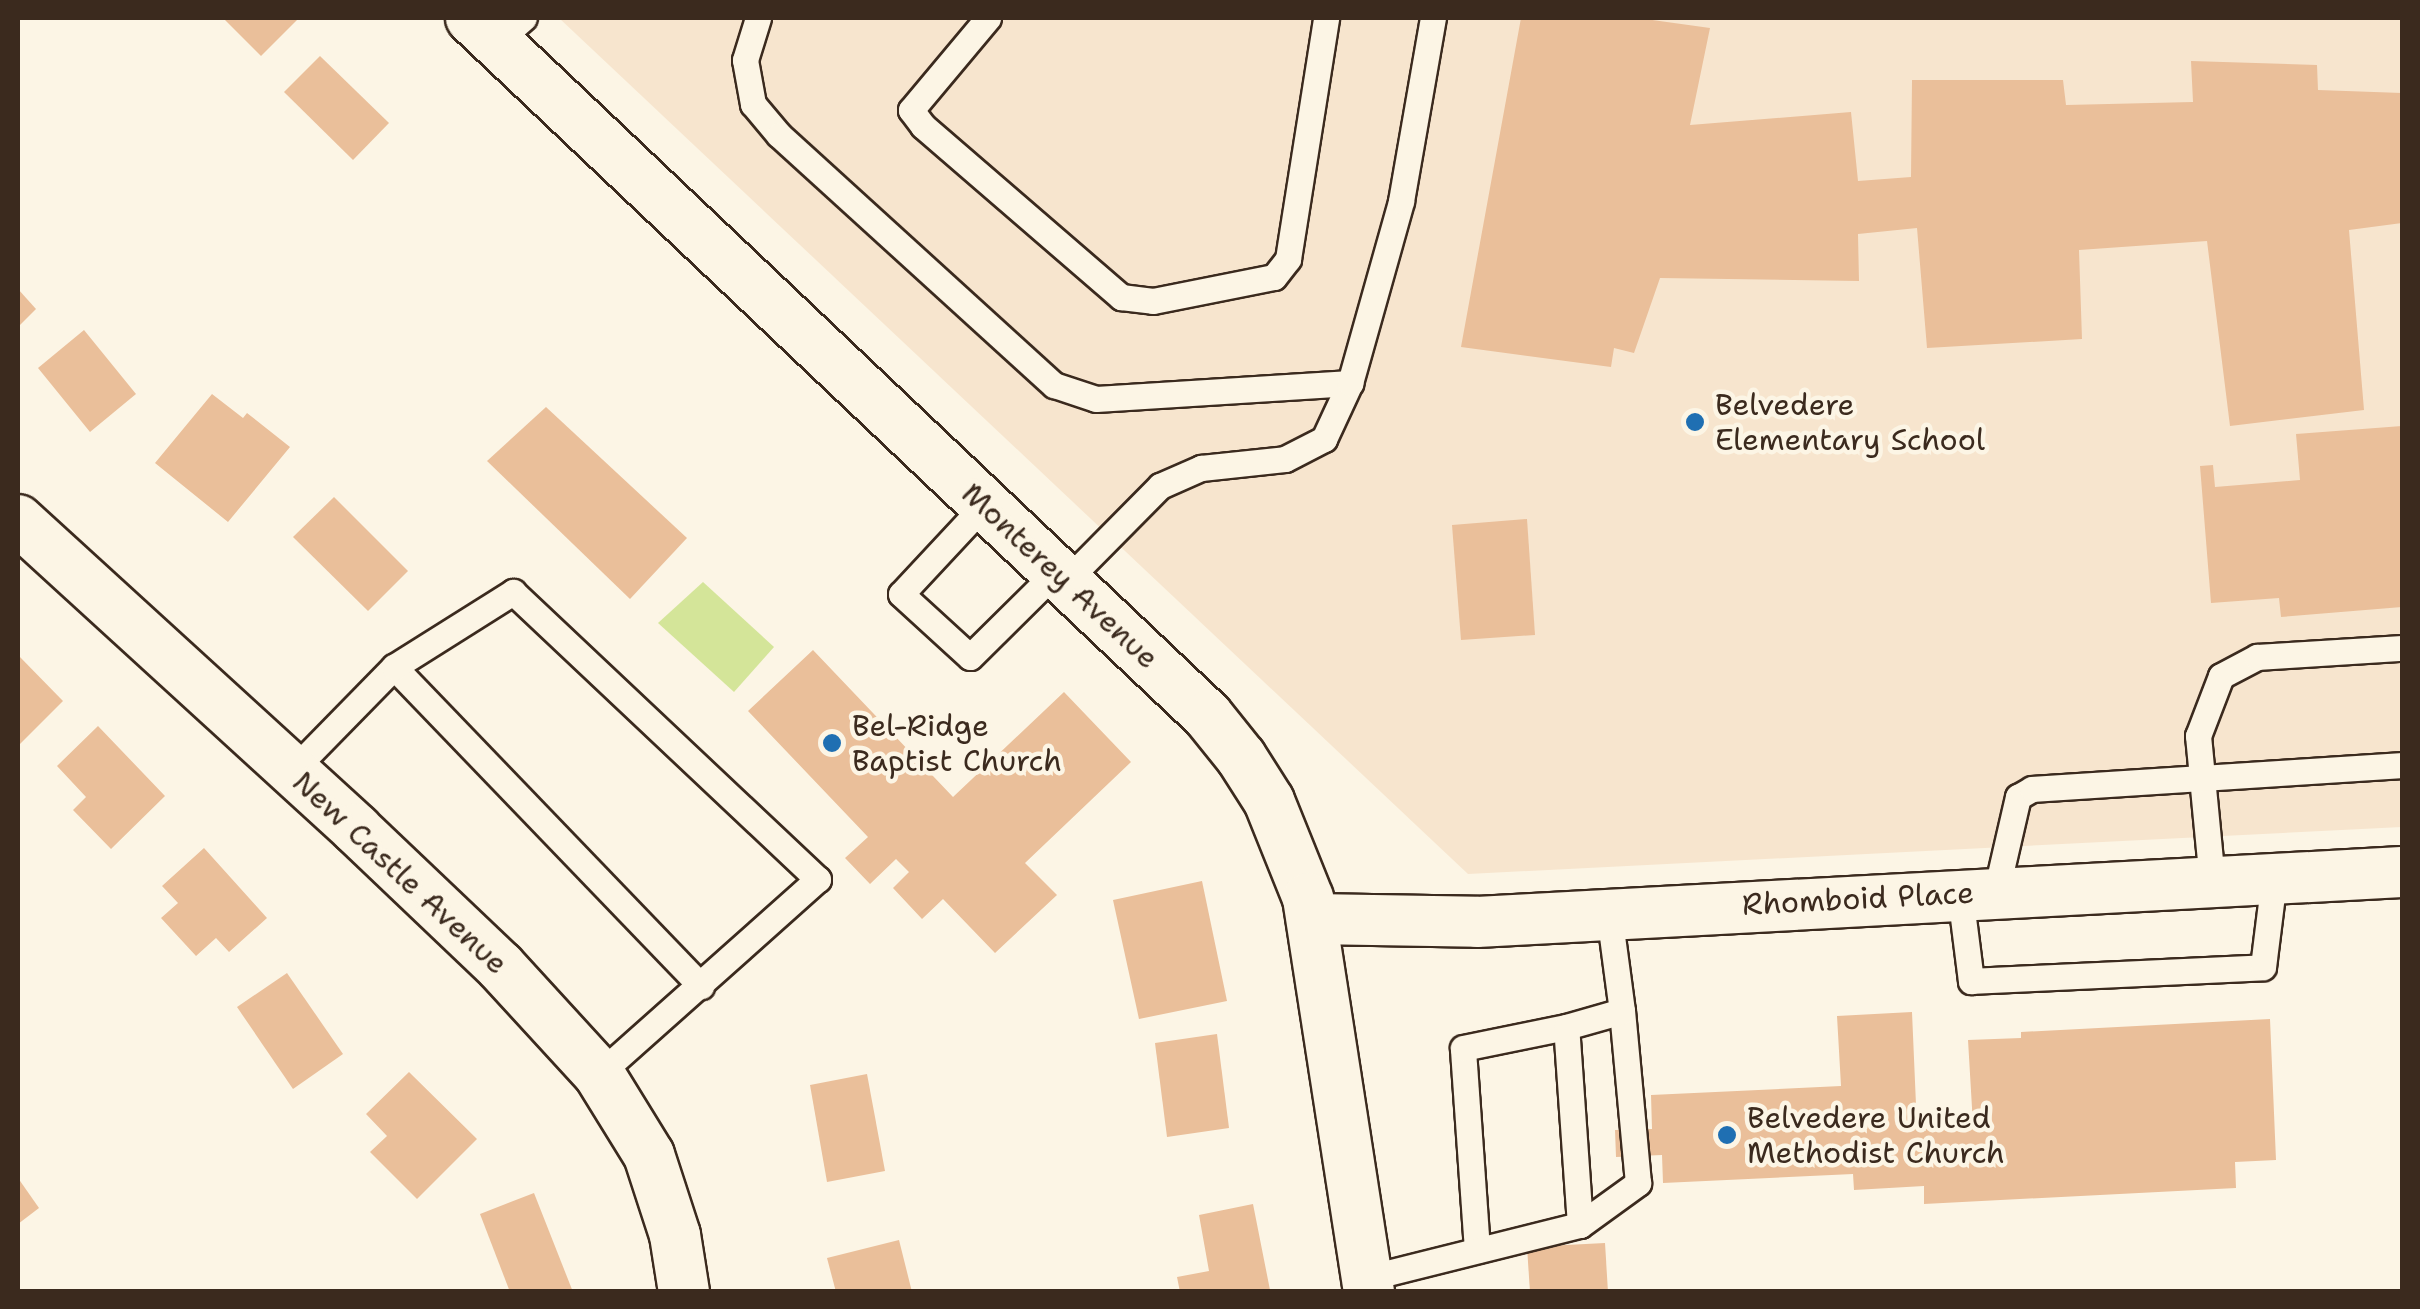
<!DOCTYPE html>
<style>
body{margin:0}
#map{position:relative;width:2420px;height:1309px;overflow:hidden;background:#fcf5e5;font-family:"Shantell Sans",sans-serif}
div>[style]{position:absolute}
.built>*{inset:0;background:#f7e5ce}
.green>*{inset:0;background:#d4e599}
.building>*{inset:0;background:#eabf9a}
.roads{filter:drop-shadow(2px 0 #3b2a1e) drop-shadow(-2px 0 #3b2a1e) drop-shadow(0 2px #3b2a1e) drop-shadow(0 -2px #3b2a1e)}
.service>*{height:25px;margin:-12.5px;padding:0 12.5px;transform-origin:12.5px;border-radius:12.5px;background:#fcf5e5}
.minor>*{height:50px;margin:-25px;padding:0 25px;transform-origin:25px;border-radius:25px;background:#fcf5e5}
.dots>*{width:28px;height:28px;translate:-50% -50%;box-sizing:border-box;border:5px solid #fcf5e5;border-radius:50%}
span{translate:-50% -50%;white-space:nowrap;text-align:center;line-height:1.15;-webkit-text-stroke:9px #fcf5e5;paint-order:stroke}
.poi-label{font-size:30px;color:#3b2a1e}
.left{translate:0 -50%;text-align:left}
.street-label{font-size:30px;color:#3b2a1e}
.frame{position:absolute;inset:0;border:20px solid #3b2a1e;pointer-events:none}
</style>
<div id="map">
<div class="built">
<div style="clip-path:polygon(559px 18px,2402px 18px,2402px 827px,1468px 874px)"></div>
</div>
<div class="green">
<div style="clip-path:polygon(703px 582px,774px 647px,734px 692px,658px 623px)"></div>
</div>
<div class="building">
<div style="clip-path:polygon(223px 18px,299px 18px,261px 56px)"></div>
<div style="clip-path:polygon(1521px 18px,1638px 18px,1710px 28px,1690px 125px,1851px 112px,1858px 181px,1911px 177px,1912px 80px,2063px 80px,2066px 105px,2193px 102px,2191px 61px,2317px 65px,2318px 90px,2402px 93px,2402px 223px,2349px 230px,2364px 410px,2230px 426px,2207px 241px,2079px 250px,2082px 339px,1927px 348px,1917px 228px,1858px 234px,1859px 281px,1660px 278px,1634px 353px,1614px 348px,1611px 367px,1461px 347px)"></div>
<div style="clip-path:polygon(320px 56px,389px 123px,353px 160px,284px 92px)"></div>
<div style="clip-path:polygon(18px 289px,36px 309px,18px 327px)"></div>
<div style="clip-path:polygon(84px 330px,136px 394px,90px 432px,38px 368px)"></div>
<div style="clip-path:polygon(212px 394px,243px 418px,247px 413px,290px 447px,228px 522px,155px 463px)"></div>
<div style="clip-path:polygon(546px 407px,687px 538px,630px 599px,487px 461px)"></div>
<div style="clip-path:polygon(2402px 426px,2402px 607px,2281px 617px,2279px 598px,2211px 603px,2200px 466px,2213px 465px,2215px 487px,2300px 480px,2296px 434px)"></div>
<div style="clip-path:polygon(334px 497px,408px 571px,368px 611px,293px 537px)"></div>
<div style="clip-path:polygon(1527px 519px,1535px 635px,1461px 640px,1452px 525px)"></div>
<div style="clip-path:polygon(813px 650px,953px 797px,1064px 692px,1131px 762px,1025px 863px,1057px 895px,995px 953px,943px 899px,922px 919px,893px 888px,909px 872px,896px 859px,870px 884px,845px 858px,868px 837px,748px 711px)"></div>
<div style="clip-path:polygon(18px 655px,63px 701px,18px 746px)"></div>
<div style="clip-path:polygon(98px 726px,165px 796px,111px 849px,73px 810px,86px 797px,57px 766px)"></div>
<div style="clip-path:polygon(204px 848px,267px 918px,229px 952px,216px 938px,196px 956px,161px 918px,178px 903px,162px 886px)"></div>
<div style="clip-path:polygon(1202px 881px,1227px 1001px,1139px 1019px,1113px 900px)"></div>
<div style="clip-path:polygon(287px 973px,343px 1054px,293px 1089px,237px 1007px)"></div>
<div style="clip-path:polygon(1912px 1012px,1917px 1128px,1973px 1125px,1968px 1040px,2021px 1038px,2021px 1032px,2270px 1019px,2276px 1160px,2235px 1162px,2236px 1188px,1924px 1204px,1924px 1186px,1854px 1190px,1853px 1174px,1663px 1183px,1662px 1155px,1616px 1157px,1615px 1130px,1652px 1129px,1651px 1095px,1841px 1086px,1837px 1016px)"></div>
<div style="clip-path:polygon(1217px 1034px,1229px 1128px,1167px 1137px,1155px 1043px)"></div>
<div style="clip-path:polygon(409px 1072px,477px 1139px,417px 1199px,370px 1152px,387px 1136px,366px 1114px)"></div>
<div style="clip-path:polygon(867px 1074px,885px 1171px,827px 1182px,810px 1085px)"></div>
<div style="clip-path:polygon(18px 1178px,39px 1208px,18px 1224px)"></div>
<div style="clip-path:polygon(534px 1193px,573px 1292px,510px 1292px,480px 1214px)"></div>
<div style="clip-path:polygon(1253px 1204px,1270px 1290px,1180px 1292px,1177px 1277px,1209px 1271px,1199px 1215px)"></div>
<div style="clip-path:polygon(899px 1240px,912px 1292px,836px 1292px,827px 1258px)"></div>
<div style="clip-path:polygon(1605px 1243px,1608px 1292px,1530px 1292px,1527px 1247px)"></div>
</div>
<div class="roads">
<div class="service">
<div style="left:758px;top:18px;width:44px;rotate:107.2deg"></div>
<div style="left:745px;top:60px;width:45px;rotate:79.7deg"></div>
<div style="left:753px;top:104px;width:40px;rotate:50deg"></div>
<div style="left:779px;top:135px;width:372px;rotate:42.3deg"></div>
<div style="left:1054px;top:385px;width:44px;rotate:18.4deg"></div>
<div style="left:1096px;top:399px;width:255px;rotate:-3.6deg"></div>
<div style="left:988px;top:18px;width:120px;rotate:129.9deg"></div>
<div style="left:911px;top:110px;width:20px;rotate:53deg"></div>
<div style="left:923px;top:126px;width:262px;rotate:40.8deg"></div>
<div style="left:1121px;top:297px;width:32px;rotate:7deg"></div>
<div style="left:1153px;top:301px;width:123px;rotate:-11.2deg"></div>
<div style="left:1274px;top:277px;width:23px;rotate:-52deg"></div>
<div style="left:1288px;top:259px;width:244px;rotate:-81deg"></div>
<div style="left:496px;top:42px;width:37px;rotate:-41deg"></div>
<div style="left:985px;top:504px;width:123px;rotate:133deg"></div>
<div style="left:901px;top:594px;width:93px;rotate:42.4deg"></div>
<div style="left:970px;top:657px;width:121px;rotate:-44.7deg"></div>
<div style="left:1066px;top:581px;width:134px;rotate:-45.3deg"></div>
<div style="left:1160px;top:486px;width:45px;rotate:-23.7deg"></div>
<div style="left:1201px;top:468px;width:84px;rotate:-6.1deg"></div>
<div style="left:1285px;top:459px;width:44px;rotate:-27.1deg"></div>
<div style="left:1324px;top:439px;width:62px;rotate:-65.1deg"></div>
<div style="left:1350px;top:383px;width:189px;rotate:-74.3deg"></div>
<div style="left:1401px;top:201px;width:186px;rotate:-80.1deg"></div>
<div style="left:394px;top:667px;width:443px;rotate:46.1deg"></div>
<div style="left:292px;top:771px;width:146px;rotate:-45.6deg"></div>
<div style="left:394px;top:667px;width:141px;rotate:-32.2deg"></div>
<div style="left:513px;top:592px;width:419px;rotate:43.3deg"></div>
<div style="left:818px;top:879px;width:293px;rotate:138.3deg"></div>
<div style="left:2212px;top:881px;width:146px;rotate:-95.5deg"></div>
<div style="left:2198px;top:736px;width:64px;rotate:-69deg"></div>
<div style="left:2221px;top:676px;width:41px;rotate:-27.8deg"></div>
<div style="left:2257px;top:657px;width:145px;rotate:-3.6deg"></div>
<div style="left:1996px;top:892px;width:98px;rotate:-77deg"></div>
<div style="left:2018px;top:797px;width:16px;rotate:-30deg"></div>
<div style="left:2032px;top:789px;width:371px;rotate:-3.7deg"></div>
<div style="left:1960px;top:894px;width:88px;rotate:82.8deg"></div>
<div style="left:1971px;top:981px;width:292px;rotate:-2.7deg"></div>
<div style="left:2263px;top:967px;width:89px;rotate:-82.9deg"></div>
<div style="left:1580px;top:1225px;width:72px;rotate:-35.9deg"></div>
<div style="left:1638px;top:1183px;width:173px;rotate:-95.3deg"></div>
<div style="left:1477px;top:1250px;width:202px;rotate:-94deg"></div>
<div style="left:1463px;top:1048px;width:105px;rotate:-11.5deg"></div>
<div style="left:1367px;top:1278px;width:219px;rotate:-14deg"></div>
<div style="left:1580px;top:1225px;width:198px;rotate:-94deg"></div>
<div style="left:1566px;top:1027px;width:58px;rotate:-15.9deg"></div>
<div style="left:1622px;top:1011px;width:99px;rotate:-97.6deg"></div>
</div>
<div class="minor">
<div style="left:471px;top:18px;width:1015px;rotate:43.44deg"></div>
<div style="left:1208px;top:716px;width:53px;rotate:51.2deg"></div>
<div style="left:1241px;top:757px;width:52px;rotate:57.5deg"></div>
<div style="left:1269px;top:801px;width:105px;rotate:68.1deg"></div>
<div style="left:1308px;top:898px;width:399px;rotate:81.2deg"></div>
<div style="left:18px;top:520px;width:458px;rotate:42.4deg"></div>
<div style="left:356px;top:829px;width:199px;rotate:43.6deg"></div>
<div style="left:500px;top:966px;width:147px;rotate:47.5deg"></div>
<div style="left:599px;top:1074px;width:95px;rotate:58.3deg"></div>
<div style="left:649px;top:1155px;width:84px;rotate:72deg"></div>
<div style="left:675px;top:1235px;width:58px;rotate:81deg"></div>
<div style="left:1313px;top:919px;width:164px;rotate:1deg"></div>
<div style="left:1477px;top:922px;width:926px;rotate:-3.09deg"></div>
</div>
</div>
<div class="dots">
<div style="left:1695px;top:422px;background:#1f6fb2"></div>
<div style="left:832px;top:743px;background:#1f6fb2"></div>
<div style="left:1727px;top:1135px;background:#1f6fb2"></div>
</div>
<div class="poi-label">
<span class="left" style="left:1715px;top:422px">Belvedere<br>Elementary School</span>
<span class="left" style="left:852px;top:743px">Bel-Ridge<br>Baptist Church</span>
<span class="left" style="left:1747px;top:1135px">Belvedere United<br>Methodist Church</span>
</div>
<div class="street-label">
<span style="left:1060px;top:576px;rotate:43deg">Monterey Avenue</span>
<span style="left:400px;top:873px;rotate:43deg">New Castle Avenue</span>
<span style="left:1858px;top:899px;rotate:-3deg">Rhomboid Place</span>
</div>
<div class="frame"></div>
</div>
